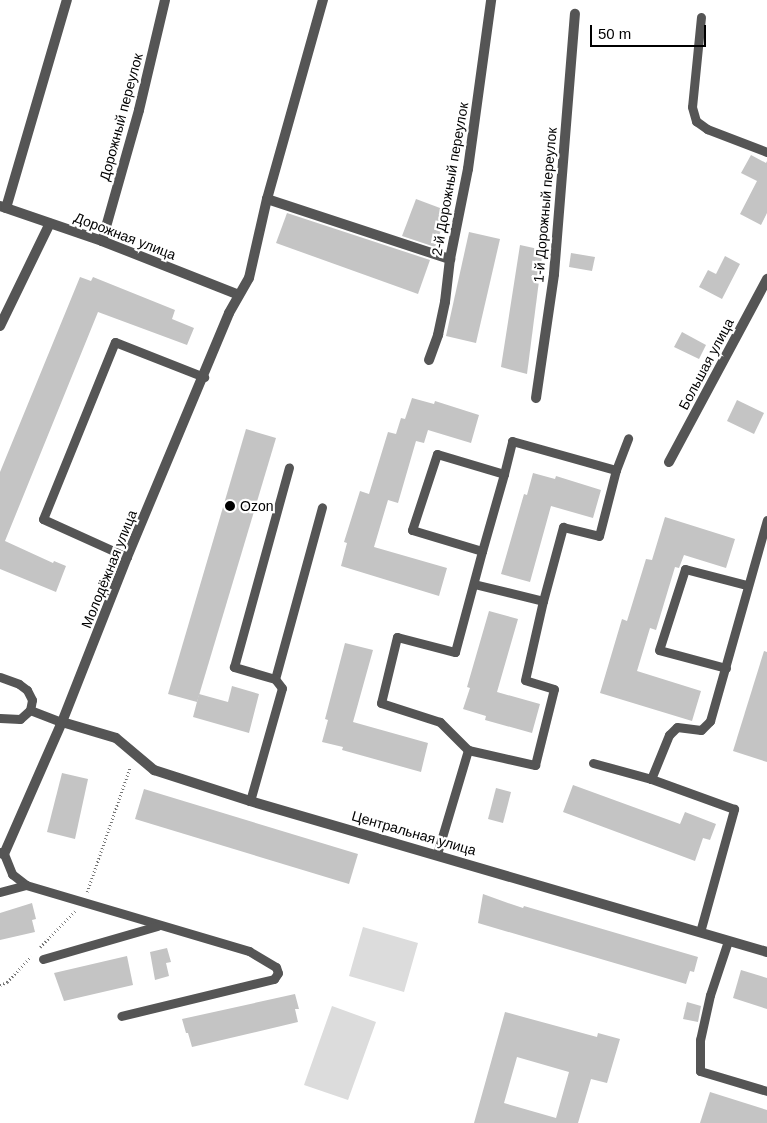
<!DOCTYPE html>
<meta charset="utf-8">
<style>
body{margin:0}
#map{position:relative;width:767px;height:1123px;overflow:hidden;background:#fff;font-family:Helvetica,sans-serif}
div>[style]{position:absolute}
.green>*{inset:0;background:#dcdcdc}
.building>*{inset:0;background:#c4c4c4}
.path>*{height:2.5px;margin-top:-1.25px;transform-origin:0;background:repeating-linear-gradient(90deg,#777 0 1px,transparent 0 3.5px)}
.lane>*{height:9px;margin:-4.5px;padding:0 4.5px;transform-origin:4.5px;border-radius:4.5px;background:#555}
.street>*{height:10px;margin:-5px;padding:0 5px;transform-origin:5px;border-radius:5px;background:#555}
.dots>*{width:14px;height:14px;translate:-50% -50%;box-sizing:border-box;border:2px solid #fff;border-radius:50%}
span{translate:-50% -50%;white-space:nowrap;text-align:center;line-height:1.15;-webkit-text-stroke:4.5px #fff;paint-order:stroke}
.street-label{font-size:14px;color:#000}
.poi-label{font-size:14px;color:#000}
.left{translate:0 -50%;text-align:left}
.scale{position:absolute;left:590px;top:25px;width:116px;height:22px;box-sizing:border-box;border:2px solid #000;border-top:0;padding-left:6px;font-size:15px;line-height:18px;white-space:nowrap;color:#000;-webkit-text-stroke:4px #fff;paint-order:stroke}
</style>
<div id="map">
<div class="green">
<div style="clip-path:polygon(363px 927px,418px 943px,404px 992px,349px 976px)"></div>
<div style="clip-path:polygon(332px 1006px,376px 1022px,348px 1100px,304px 1085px)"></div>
</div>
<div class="building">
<div style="clip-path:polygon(751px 155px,766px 163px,767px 161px,767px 213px,761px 225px,740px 214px,757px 181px,741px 173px)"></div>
<div style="clip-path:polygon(416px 199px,448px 211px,435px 247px,402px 236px)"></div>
<div style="clip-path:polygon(287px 213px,430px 260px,418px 294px,276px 243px)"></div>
<div style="clip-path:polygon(469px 232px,500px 239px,476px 343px,446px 336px)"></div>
<div style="clip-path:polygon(520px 245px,543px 250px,527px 374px,501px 367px)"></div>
<div style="clip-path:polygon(571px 253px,595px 257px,592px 271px,569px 267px)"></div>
<div style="clip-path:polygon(725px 256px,740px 264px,722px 299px,699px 287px,708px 270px,716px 274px)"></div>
<div style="clip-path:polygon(80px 277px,91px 281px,93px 277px,175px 310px,172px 319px,194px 328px,187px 345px,98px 312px,5px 541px,53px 563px,54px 561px,66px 566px,56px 592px,0 569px,0 472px)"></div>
<div style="clip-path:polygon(682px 332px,706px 345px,699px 359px,674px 347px)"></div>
<div style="clip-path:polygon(412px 398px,434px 404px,435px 401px,479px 415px,471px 443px,428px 430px,424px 443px,416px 441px,398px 503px,388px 500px,374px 547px,447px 568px,439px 596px,341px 566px,347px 543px,344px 542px,360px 491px,369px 494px,388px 432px,396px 434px,401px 418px,405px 419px)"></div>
<div style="clip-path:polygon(737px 400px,764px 413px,754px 434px,727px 421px)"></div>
<div style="clip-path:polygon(246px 429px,276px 438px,197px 702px,168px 694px)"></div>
<div style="clip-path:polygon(533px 473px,555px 479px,556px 476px,601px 490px,593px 518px,551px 506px,530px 582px,501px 574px,524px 494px,527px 495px)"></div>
<div style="clip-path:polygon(665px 517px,735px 539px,726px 568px,684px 555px,679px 568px,675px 567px,656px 630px,650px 628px,637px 671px,701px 691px,692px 721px,600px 693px,622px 619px,627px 621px,646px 559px,652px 560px)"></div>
<div style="clip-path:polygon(489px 611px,518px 619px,497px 692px,540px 704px,532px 733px,485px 720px,486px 716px,463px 709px,470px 688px,467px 687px)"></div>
<div style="clip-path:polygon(345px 643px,373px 650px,353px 722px,428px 743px,421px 772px,342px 750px,343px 747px,322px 742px,328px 720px,325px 719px)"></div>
<div style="clip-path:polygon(764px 651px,767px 652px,767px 762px,733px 751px)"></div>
<div style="clip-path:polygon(232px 686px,259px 694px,249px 733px,193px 717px,199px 694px,228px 702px)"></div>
<div style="clip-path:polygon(62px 773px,88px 779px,75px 839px,47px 832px)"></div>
<div style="clip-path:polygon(573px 785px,680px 824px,685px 812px,716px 824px,710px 840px,703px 838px,695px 861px,563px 812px)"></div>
<div style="clip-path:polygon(496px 788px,511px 792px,503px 823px,488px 819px)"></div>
<div style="clip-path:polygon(144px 789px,358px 854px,349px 884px,135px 819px)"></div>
<div style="clip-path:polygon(483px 894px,511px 904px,523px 908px,524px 906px,698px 957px,694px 972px,690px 971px,686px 984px,478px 923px)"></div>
<div style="clip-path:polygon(32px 903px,36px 919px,32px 920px,35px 932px,0 940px,0 913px)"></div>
<div style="clip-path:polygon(167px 948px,171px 962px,166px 963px,169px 976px,155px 980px,150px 952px)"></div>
<div style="clip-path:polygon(127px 956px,133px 985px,64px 1001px,54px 973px)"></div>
<div style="clip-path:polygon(741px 970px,767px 978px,767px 1009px,733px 998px)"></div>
<div style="clip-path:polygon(295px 994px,299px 1009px,295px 1009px,298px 1022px,192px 1047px,188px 1033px,186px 1033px,182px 1019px)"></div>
<div style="clip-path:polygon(687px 1002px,701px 1006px,698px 1022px,683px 1019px)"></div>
<div style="clip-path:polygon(evenodd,505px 1012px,597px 1037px,598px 1033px,620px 1039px,607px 1083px,591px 1079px,578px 1123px,474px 1123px,505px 1012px,517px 1057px,569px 1072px,556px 1118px,504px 1103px,517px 1057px)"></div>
<div style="clip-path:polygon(710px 1092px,767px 1110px,767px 1123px,700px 1123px)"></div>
</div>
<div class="path">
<div style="left:87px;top:892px;width:132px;rotate:-71deg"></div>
<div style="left:40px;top:947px;width:50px;rotate:-45.8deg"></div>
<div style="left:0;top:985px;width:8px;rotate:-23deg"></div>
<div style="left:7px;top:982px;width:35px;rotate:-47deg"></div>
</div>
<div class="lane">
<div style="left:701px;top:17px;width:90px;rotate:95.7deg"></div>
<div style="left:692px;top:107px;width:15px;rotate:74deg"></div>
<div style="left:696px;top:121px;width:14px;rotate:36deg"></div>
<div style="left:707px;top:129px;width:64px;rotate:21deg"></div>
<div style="left:504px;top:474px;width:80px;rotate:105.9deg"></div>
<div style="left:482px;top:551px;width:73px;rotate:-163.3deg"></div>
<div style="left:412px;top:530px;width:80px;rotate:-71.8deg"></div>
<div style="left:437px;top:454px;width:70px;rotate:16.6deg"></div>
<div style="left:504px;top:474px;width:34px;rotate:-76deg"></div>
<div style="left:512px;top:441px;width:108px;rotate:15.6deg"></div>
<div style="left:127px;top:557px;width:92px;rotate:-155.7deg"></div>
<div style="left:43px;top:519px;width:191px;rotate:-67.9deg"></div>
<div style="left:115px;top:342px;width:96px;rotate:21.5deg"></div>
<div style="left:474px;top:584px;width:71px;rotate:13.8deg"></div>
<div style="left:543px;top:601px;width:77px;rotate:-74.9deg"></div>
<div style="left:563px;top:527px;width:37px;rotate:14deg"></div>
<div style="left:599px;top:536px;width:68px;rotate:-75.6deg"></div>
<div style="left:616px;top:470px;width:34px;rotate:-69deg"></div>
<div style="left:726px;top:668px;width:69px;rotate:-165deg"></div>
<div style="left:659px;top:650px;width:85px;rotate:-72.2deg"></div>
<div style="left:685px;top:569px;width:64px;rotate:14.5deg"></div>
<div style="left:0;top:677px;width:20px;rotate:20deg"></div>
<div style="left:19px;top:684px;width:10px;rotate:37deg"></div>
<div style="left:27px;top:690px;width:11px;rotate:63deg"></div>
<div style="left:32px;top:700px;width:10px;rotate:101deg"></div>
<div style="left:275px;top:679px;width:178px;rotate:-74.7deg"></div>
<div style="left:0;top:718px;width:20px;rotate:3deg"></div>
<div style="left:20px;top:719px;width:13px;rotate:-42deg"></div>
<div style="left:30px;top:710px;width:34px;rotate:21deg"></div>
<div style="left:468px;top:750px;width:69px;rotate:12.6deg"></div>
<div style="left:535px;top:765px;width:78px;rotate:-76deg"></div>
<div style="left:554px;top:689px;width:30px;rotate:-163deg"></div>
<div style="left:525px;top:680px;width:81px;rotate:-77.2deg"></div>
<div style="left:593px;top:763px;width:60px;rotate:15.4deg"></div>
<div style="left:250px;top:801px;width:117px;rotate:-74.2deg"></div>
<div style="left:282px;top:688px;width:11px;rotate:-128deg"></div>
<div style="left:275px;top:679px;width:43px;rotate:-163.7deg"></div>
<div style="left:234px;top:667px;width:207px;rotate:-74.6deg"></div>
<div style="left:4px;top:854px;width:22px;rotate:68deg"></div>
<div style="left:12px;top:874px;width:18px;rotate:38deg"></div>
<div style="left:26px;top:885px;width:233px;rotate:16.5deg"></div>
<div style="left:249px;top:951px;width:31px;rotate:31deg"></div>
<div style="left:276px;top:967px;width:6px;rotate:72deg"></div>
<div style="left:278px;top:973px;width:7px;rotate:124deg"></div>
<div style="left:274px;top:979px;width:157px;rotate:166.4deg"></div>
<div style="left:437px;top:854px;width:109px;rotate:-73.4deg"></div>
<div style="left:468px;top:750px;width:40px;rotate:-135deg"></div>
<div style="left:440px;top:722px;width:62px;rotate:-162.1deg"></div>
<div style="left:381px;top:703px;width:68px;rotate:-76.4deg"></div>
<div style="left:397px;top:637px;width:60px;rotate:14.5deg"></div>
<div style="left:455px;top:652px;width:105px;rotate:-75deg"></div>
<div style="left:0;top:892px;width:27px;rotate:-15deg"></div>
<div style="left:700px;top:932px;width:128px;rotate:-74.5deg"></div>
<div style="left:734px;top:809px;width:88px;rotate:-160.1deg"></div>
<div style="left:651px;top:779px;width:48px;rotate:-67.8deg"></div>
<div style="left:669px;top:735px;width:11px;rotate:-45deg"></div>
<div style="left:677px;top:727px;width:24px;rotate:7deg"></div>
<div style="left:701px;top:730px;width:13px;rotate:-45deg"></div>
<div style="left:710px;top:721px;width:209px;rotate:-74.2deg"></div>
<div style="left:728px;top:941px;width:57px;rotate:108.4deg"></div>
<div style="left:710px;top:995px;width:46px;rotate:102.5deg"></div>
<div style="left:700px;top:1040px;width:31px;rotate:90deg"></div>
<div style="left:700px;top:1071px;width:70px;rotate:16.6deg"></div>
<div style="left:43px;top:959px;width:119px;rotate:-16.1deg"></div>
</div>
<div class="street">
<div style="left:267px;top:199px;width:193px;rotate:18.2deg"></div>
<div style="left:0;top:206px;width:108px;rotate:18.9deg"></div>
<div style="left:102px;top:241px;width:147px;rotate:21.5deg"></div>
<div style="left:6px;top:208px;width:217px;rotate:-73.7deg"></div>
<div style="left:102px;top:241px;width:136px;rotate:-74.2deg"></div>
<div style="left:139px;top:110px;width:113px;rotate:-76.7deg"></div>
<div style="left:0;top:326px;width:114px;rotate:-64.1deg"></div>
<div style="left:429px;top:360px;width:27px;rotate:-70deg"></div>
<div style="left:438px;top:335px;width:34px;rotate:-78deg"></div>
<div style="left:445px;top:302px;width:43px;rotate:-83.4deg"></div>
<div style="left:450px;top:259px;width:92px;rotate:-78.7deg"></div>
<div style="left:468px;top:169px;width:171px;rotate:-82.2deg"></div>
<div style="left:536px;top:398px;width:125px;rotate:-81.7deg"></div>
<div style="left:554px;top:274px;width:261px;rotate:-85.4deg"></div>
<div style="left:669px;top:462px;width:208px;rotate:-61.8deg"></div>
<div style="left:62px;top:722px;width:56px;rotate:16.5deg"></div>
<div style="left:116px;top:738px;width:50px;rotate:40.1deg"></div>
<div style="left:154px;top:770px;width:101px;rotate:17.9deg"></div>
<div style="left:250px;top:801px;width:539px;rotate:16.28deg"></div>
<div style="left:0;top:853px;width:4px;rotate:14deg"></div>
<div style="left:4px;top:854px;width:144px;rotate:-66.3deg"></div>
<div style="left:62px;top:722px;width:177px;rotate:-68.5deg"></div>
<div style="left:127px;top:557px;width:264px;rotate:-67.3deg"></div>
<div style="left:229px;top:313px;width:40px;rotate:-60.3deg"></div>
<div style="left:249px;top:278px;width:81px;rotate:-77.2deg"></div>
<div style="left:267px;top:199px;width:207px;rotate:-74.3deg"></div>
</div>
<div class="dots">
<div style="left:230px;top:506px;background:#000"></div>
</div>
<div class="street-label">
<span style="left:121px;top:117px;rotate:-75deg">Дорожный переулок</span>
<span style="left:450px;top:179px;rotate:-80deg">2-й Дорожный переулок</span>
<span style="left:545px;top:205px;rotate:-85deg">1-й Дорожный переулок</span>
<span style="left:125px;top:236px;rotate:21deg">Дорожная улица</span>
<span style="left:706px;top:364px;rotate:-62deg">Большая улица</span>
<span style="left:109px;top:569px;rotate:-68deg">Молодёжная улица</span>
<span style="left:414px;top:833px;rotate:16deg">Центральная улица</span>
</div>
<div class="poi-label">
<span class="left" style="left:240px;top:506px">Ozon</span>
</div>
<div class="scale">50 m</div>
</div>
